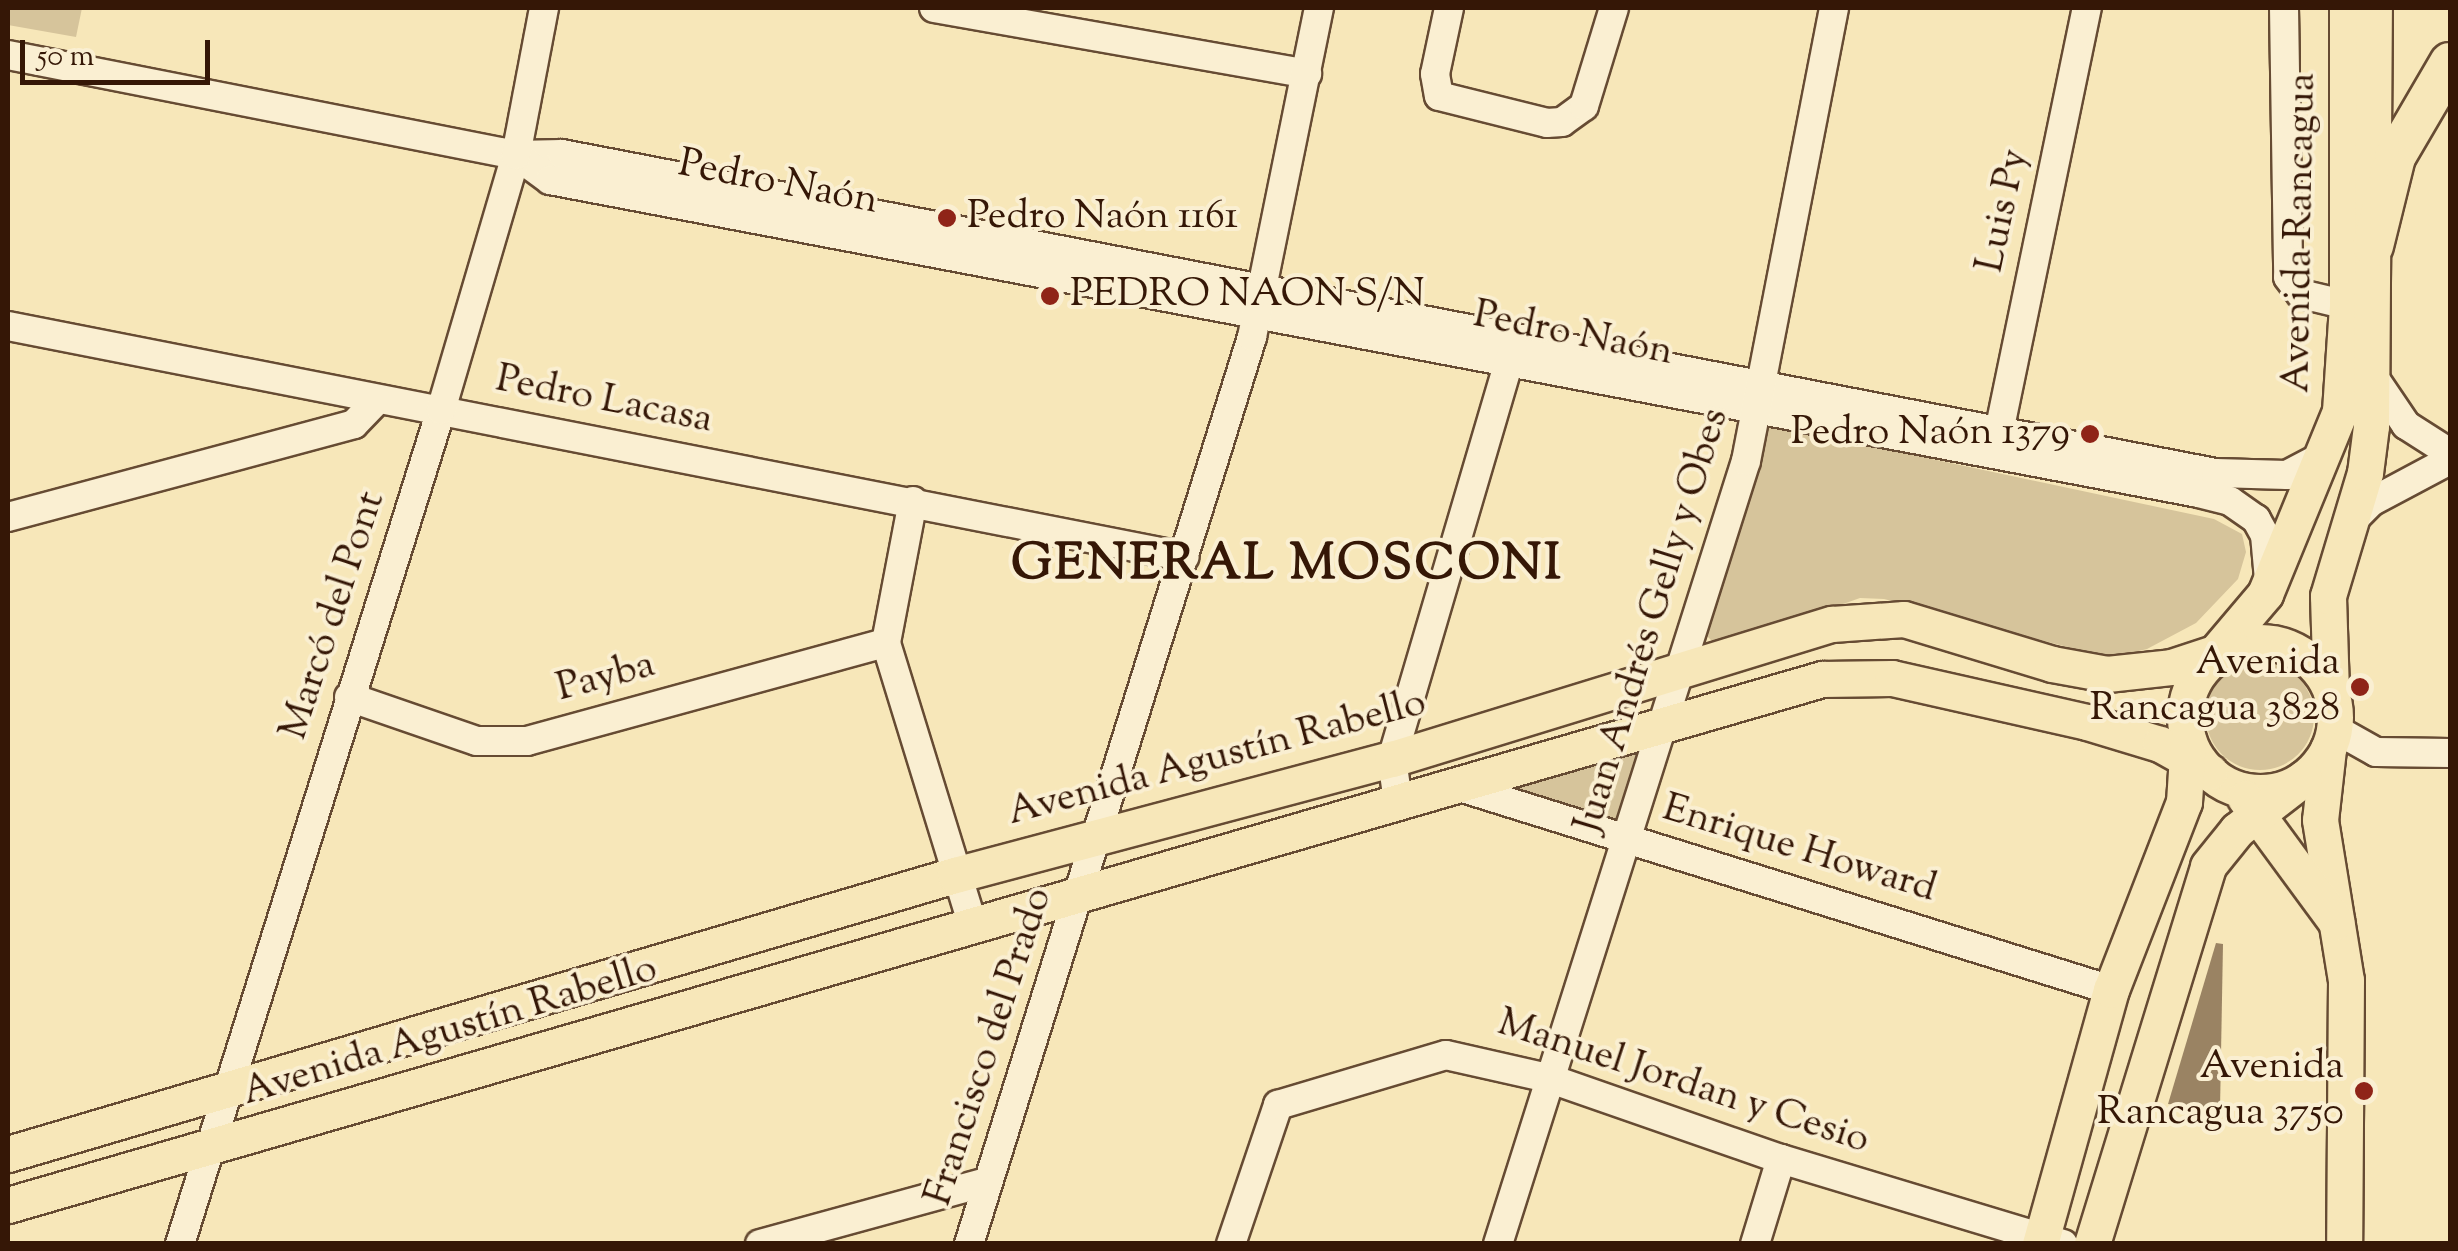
<!DOCTYPE html>
<meta charset="utf-8">
<style>
body{margin:0}
#map{position:relative;width:2458px;height:1251px;overflow:hidden;background:#f7e7b9;font-family:"Sorts Mill Goudy",serif}
div>[style]{position:absolute}
.green>*{inset:0;background:#d6c49b}
.round{border-radius:50%}
.building>*{inset:0;background:#9a8363}
.roads{filter:drop-shadow(2px 0 #664b33) drop-shadow(-2px 0 #664b33) drop-shadow(0 2px #664b33) drop-shadow(0 -2px #664b33)}
.minor>*{height:28px;margin:-14px;padding:0 14px;transform-origin:14px;border-radius:14px;background:#faefd2}
.major>*{height:35px;margin:-17.5px;padding:0 17.5px;transform-origin:17.5px;border-radius:17.5px;background:#f7e7b9}
.major>.ring{margin:-17.5px;padding:0;box-sizing:content-box;background:none;border:35px solid #f7e7b9;border-radius:50%}
.highway>*{height:40px;margin:-20px;padding:0 20px;transform-origin:20px;border-radius:20px;background:#f7e7b9}
.dots>*{width:28px;height:28px;translate:-50% -50%;box-sizing:border-box;border:5px solid #faefd2;border-radius:50%}
span{translate:-50% -50%;white-space:nowrap;text-align:center;line-height:1.15;-webkit-text-stroke:8px #faefd2;paint-order:stroke}
.street-label{font-size:40px;color:#351706}
.poi-label{font-size:40px;color:#351706}
.left{translate:0 -50%;text-align:left}
.right{translate:-100% -50%;text-align:right}
.district-label{font-size:50px;color:#351706;font-weight:700;letter-spacing:2.5px}
.frame{position:absolute;inset:0;border:10px solid #351706;pointer-events:none}
.scale{position:absolute;left:20px;top:40px;width:190px;height:45px;box-sizing:border-box;border:5px solid #351706;border-top:0;padding-left:12px;font-size:30px;line-height:35px;white-space:nowrap;color:#351706;-webkit-text-stroke:8px #faefd2;paint-order:stroke}
</style>
<div id="map">
<div class="green">
<div style="clip-path:polygon(8px 8px,82px 8px,76px 37px,8px 25px)"></div>
<div style="clip-path:polygon(1767px 424px,2214px 519px,2242px 534px,2246px 552px,2238px 579px,2196px 623px,2147px 649px,2110px 658px,1884px 599px,1860px 598px,1719px 648px,1704px 633px)"></div>
<div class="round" style="left:2206px;top:662px;width:108px;height:108px"></div>
<div style="clip-path:polygon(1640px 743px,1614px 824px,1501px 784px)"></div>
</div>
<div class="building">
<div style="clip-path:polygon(2216px 943px,2223px 944px,2220px 1109px,2168px 1104px)"></div>
</div>
<div class="roads">
<div class="minor">
<div style="left:934px;top:8px;width:379px;rotate:10deg"></div>
<div style="left:1449px;top:8px;width:67px;rotate:102deg"></div>
<div style="left:1435px;top:74px;width:22px;rotate:80deg"></div>
<div style="left:1439px;top:96px;width:111px;rotate:14deg"></div>
<div style="left:1547px;top:123px;width:15px;rotate:-4deg"></div>
<div style="left:1562px;top:122px;width:27px;rotate:-36deg"></div>
<div style="left:1584px;top:106px;width:102px;rotate:-73deg"></div>
<div style="left:2284px;top:8px;width:269px;rotate:89.1deg"></div>
<div style="left:2288px;top:277px;width:21px;rotate:53deg"></div>
<div style="left:2301px;top:294px;width:47px;rotate:13.4deg"></div>
<div style="left:8px;top:55px;width:518px;rotate:11.14deg"></div>
<div style="left:516px;top:155px;width:46px;rotate:-1.2deg"></div>
<div style="left:562px;top:154px;width:1684px;rotate:10.92deg"></div>
<div style="left:2216px;top:473px;width:71px;rotate:1.6deg"></div>
<div style="left:2287px;top:475px;width:43px;rotate:-27.8deg"></div>
<div style="left:516px;top:155px;width:42px;rotate:36.3deg"></div>
<div style="left:550px;top:180px;width:1677px;rotate:10.75deg"></div>
<div style="left:2198px;top:493px;width:33px;rotate:14deg"></div>
<div style="left:2230px;top:501px;width:32px;rotate:35deg"></div>
<div style="left:2256px;top:519px;width:18px;rotate:61deg"></div>
<div style="left:2265px;top:535px;width:45px;rotate:84.9deg"></div>
<div style="left:8px;top:326px;width:1199px;rotate:11.1deg"></div>
<div style="left:2373px;top:376px;width:59px;rotate:56deg"></div>
<div style="left:2406px;top:425px;width:52px;rotate:32.5deg"></div>
<div style="left:1999px;top:432px;width:433px;rotate:-78.3deg"></div>
<div style="left:913px;top:501px;width:145px;rotate:100.8deg"></div>
<div style="left:886px;top:643px;width:292px;rotate:72.9deg"></div>
<div style="left:8px;top:517px;width:358px;rotate:-15deg"></div>
<div style="left:354px;top:424px;width:33px;rotate:-46deg"></div>
<div style="left:2349px;top:524px;width:31px;rotate:-45deg"></div>
<div style="left:2371px;top:502px;width:89px;rotate:-28deg"></div>
<div style="left:349px;top:697px;width:135px;rotate:19deg"></div>
<div style="left:477px;top:741px;width:50px"></div>
<div style="left:527px;top:741px;width:372px;rotate:-15.3deg"></div>
<div style="left:2335px;top:729px;width:47px;rotate:29.3deg"></div>
<div style="left:2376px;top:752px;width:74px;rotate:0.8deg"></div>
<div style="left:1463px;top:788px;width:679px;rotate:17.31deg"></div>
<div style="left:1398px;top:802px;width:43px;rotate:-97.9deg"></div>
<div style="left:1392px;top:759px;width:427px;rotate:-73.6deg"></div>
<div style="left:180px;top:1244px;width:874px;rotate:-72.62deg"></div>
<div style="left:441px;top:410px;width:266px;rotate:-73.6deg"></div>
<div style="left:516px;top:155px;width:150px;rotate:-79.2deg"></div>
<div style="left:760px;top:1244px;width:235px;rotate:-15.3deg"></div>
<div style="left:969px;top:1244px;width:950px;rotate:-72.67deg"></div>
<div style="left:1252px;top:337px;width:336px;rotate:-78.5deg"></div>
<div style="left:1231px;top:1244px;width:147px;rotate:-71.3deg"></div>
<div style="left:1278px;top:1105px;width:175px;rotate:-16.6deg"></div>
<div style="left:1446px;top:1055px;width:105px;rotate:12.7deg"></div>
<div style="left:1548px;top:1078px;width:247px;rotate:19.2deg"></div>
<div style="left:1781px;top:1159px;width:295px;rotate:16.8deg"></div>
<div style="left:1498px;top:1244px;width:821px;rotate:-72.43deg"></div>
<div style="left:1746px;top:461px;width:461px;rotate:-79deg"></div>
<div style="left:1755px;top:1244px;width:89px;rotate:-73deg"></div>
</div>
<div class="major">
<div class="ring" style="left:2185px;top:642px;width:115px;height:115px"></div>
<div style="left:2209px;top:660px;width:87px;rotate:-49.7deg"></div>
<div style="left:2265px;top:594px;width:198px;rotate:-67.7deg"></div>
<div style="left:2340px;top:411px;width:106px;rotate:-86.2deg"></div>
<div style="left:2347px;top:305px;width:297px;rotate:-90deg"></div>
<div style="left:2331px;top:692px;width:96px;rotate:-91.8deg"></div>
<div style="left:2328px;top:596px;width:128px;rotate:-73.3deg"></div>
<div style="left:2365px;top:473px;width:47px;rotate:-82.7deg"></div>
<div style="left:2371px;top:426px;width:418px;rotate:-89.6deg"></div>
<div style="left:2328px;top:749px;width:71px;rotate:96.4deg"></div>
<div style="left:2320px;top:820px;width:162px;rotate:80.8deg"></div>
<div style="left:2346px;top:980px;width:264px;rotate:90.4deg"></div>
<div style="left:2245px;top:798px;width:154px;rotate:53.7deg"></div>
<div style="left:8px;top:1154px;width:987px;rotate:-16.42deg"></div>
<div style="left:955px;top:875px;width:452px;rotate:-14.9deg"></div>
<div style="left:1392px;top:759px;width:460px;rotate:-17.1deg"></div>
<div style="left:1832px;top:624px;width:72px;rotate:-4deg"></div>
<div style="left:1904px;top:619px;width:155px;rotate:16.9deg"></div>
<div style="left:2052px;top:664px;width:56px;rotate:10.3deg"></div>
<div style="left:2107px;top:674px;width:64px;rotate:-6.2deg"></div>
<div style="left:2171px;top:667px;width:64px;rotate:-18.2deg"></div>
<div style="left:8px;top:1205px;width:1889px;rotate:-16.17deg"></div>
<div style="left:1822px;top:679px;width:70px;rotate:-0.8deg"></div>
<div style="left:1892px;top:678px;width:200px;rotate:12.7deg"></div>
<div style="left:2087px;top:722px;width:76px;rotate:16.8deg"></div>
<div style="left:2160px;top:744px;width:57px;rotate:29.2deg"></div>
<div style="left:2040px;top:1244px;width:264px;rotate:-74.4deg"></div>
<div style="left:2111px;top:990px;width:202px;rotate:-68.8deg"></div>
<div style="left:2184px;top:802px;width:62px;rotate:-86.3deg"></div>
<div style="left:2092px;top:1244px;width:395px;rotate:-72.9deg"></div>
<div style="left:2208px;top:866px;width:46px;rotate:-51.1deg"></div>
<div style="left:2237px;top:830px;width:85px;rotate:-37.8deg"></div>
</div>
<div class="highway">
<div style="left:2373px;top:246px;width:92px;rotate:-76.1deg"></div>
<div style="left:2395px;top:157px;width:109px;rotate:-59.7deg"></div>
</div>
</div>
<div class="dots">
<div style="left:947px;top:218px;background:#8f2418"></div>
<div style="left:1050px;top:296px;background:#8f2418"></div>
<div style="left:2090px;top:434px;background:#8f2418"></div>
<div style="left:2360px;top:687px;background:#8f2418"></div>
<div style="left:2364px;top:1091px;background:#8f2418"></div>
</div>
<div class="street-label">
<span style="left:778px;top:184px;rotate:11deg">Pedro Naón</span>
<span style="left:2004px;top:211px;rotate:-78deg">Luis Py</span>
<span style="left:2301px;top:233px;rotate:-89deg">Avenida Rancagua</span>
<span style="left:1573px;top:335px;rotate:11deg">Pedro Naón</span>
<span style="left:604px;top:401px;rotate:11deg">Pedro Lacasa</span>
<span style="left:334px;top:616px;rotate:-72deg">Marcó del Pont</span>
<span style="left:1653px;top:621px;rotate:-73deg">Juan Andrés Gelly y Obes</span>
<span style="left:606px;top:678px;rotate:-15deg">Payba</span>
<span style="left:1217px;top:759px;rotate:-15deg">Avenida Agustín Rabello</span>
<span style="left:1799px;top:850px;rotate:17deg">Enrique Howard</span>
<span style="left:450px;top:1032px;rotate:-17deg">Avenida Agustín Rabello</span>
<span style="left:990px;top:1047px;rotate:-72deg">Francisco del Prado</span>
<span style="left:1683px;top:1083px;rotate:18deg">Manuel Jordan y Cesio</span>
</div>
<div class="poi-label">
<span class="left" style="left:967px;top:218px">Pedro Naón 1161</span>
<span class="left" style="left:1070px;top:296px">PEDRO NAON S/N</span>
<span class="right" style="left:2070px;top:434px">Pedro Naón 1379</span>
<span class="right" style="left:2340px;top:687px">Avenida<br>Rancagua 3828</span>
<span class="right" style="left:2344px;top:1091px">Avenida<br>Rancagua 3750</span>
</div>
<div class="district-label">
<span style="left:1287px;top:567px">GENERAL MOSCONI</span>
</div>
<div class="frame"></div>
<div class="scale">50 m</div>
</div>
